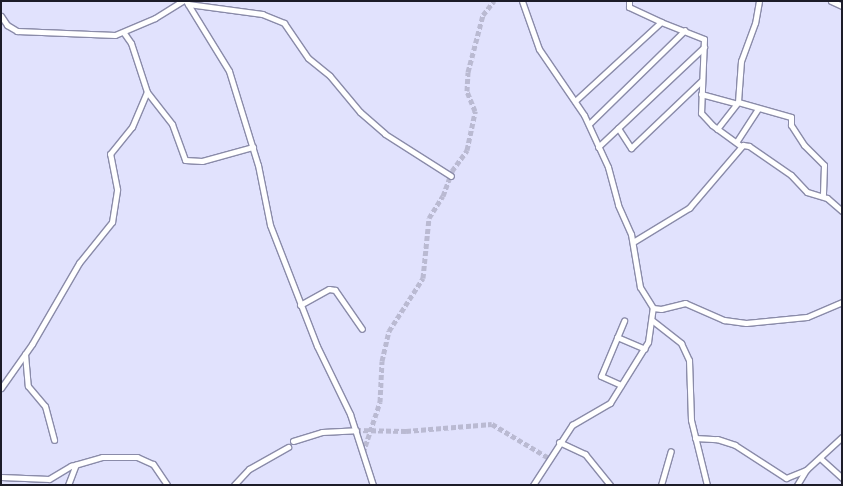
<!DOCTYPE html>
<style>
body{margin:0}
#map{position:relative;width:843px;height:486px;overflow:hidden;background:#e1e2fd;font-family:"Fira Sans",sans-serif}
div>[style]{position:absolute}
.minor-tunnel>*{height:5px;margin-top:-2.5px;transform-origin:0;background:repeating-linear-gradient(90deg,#babad2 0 5px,transparent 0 7.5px)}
.roads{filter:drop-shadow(1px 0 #8a8ba9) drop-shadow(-1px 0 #8a8ba9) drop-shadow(0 1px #8a8ba9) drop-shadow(0 -1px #8a8ba9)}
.minor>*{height:5px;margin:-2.5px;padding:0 2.5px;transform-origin:2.5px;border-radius:2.5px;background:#fff}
span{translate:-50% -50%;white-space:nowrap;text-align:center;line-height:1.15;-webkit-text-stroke:4px #e1e2fd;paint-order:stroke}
.frame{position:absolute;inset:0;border:2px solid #1c1c28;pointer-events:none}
</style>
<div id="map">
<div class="minor-tunnel">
<div style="left:356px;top:430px;width:50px;rotate:1.1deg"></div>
<div style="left:406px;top:431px;width:86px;rotate:-4.7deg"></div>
<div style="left:492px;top:424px;width:66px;rotate:30.8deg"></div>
<div style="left:363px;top:453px;width:54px;rotate:-71.6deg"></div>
<div style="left:380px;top:402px;width:41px;rotate:-87.2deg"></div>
<div style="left:382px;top:361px;width:31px;rotate:-77deg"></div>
<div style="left:389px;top:331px;width:63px;rotate:-57.3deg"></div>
<div style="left:423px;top:278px;width:60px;rotate:-84.3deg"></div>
<div style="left:429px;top:218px;width:26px;rotate:-58deg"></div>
<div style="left:443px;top:196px;width:27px;rotate:-70deg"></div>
<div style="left:452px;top:171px;width:26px;rotate:-54deg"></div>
<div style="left:467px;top:150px;width:40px;rotate:-78deg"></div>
<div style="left:475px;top:111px;width:22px;rotate:-112deg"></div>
<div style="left:467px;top:91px;width:19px;rotate:-87deg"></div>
<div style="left:468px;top:72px;width:59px;rotate:-75.3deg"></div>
<div style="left:483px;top:15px;width:18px;rotate:-52deg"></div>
</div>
<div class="roads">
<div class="minor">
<div style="left:186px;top:1px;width:82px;rotate:58.4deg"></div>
<div style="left:229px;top:71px;width:98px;rotate:72.9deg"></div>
<div style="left:258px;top:165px;width:61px;rotate:78.7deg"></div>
<div style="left:270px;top:225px;width:130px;rotate:68.8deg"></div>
<div style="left:317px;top:346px;width:76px;rotate:64.1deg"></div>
<div style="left:350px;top:414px;width:75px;rotate:72.1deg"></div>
<div style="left:522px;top:1px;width:51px;rotate:70.5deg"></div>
<div style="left:539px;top:49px;width:80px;rotate:55.7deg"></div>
<div style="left:584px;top:115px;width:57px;rotate:65.2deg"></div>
<div style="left:608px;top:167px;width:39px;rotate:75deg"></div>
<div style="left:618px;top:205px;width:32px;rotate:66deg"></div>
<div style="left:631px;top:234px;width:54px;rotate:80.4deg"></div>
<div style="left:640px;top:287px;width:25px;rotate:58deg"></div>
<div style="left:653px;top:308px;width:8px;rotate:7deg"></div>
<div style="left:661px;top:309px;width:25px;rotate:-14deg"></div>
<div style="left:685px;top:303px;width:43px;rotate:23.6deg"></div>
<div style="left:724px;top:320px;width:22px;rotate:8deg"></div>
<div style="left:746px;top:323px;width:61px;rotate:-5.6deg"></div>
<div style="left:807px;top:317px;width:38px;rotate:-23deg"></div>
<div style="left:629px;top:1px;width:6px;rotate:90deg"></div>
<div style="left:629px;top:7px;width:35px;rotate:25deg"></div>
<div style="left:759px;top:1px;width:22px;rotate:100deg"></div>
<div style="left:755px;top:23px;width:40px;rotate:110.2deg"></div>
<div style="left:741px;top:61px;width:41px;rotate:94.2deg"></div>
<div style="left:738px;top:102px;width:55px;rotate:15.8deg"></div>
<div style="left:791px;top:117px;width:8px;rotate:90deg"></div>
<div style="left:791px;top:125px;width:24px;rotate:57deg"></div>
<div style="left:804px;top:145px;width:28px;rotate:45deg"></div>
<div style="left:824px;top:165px;width:31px;rotate:92deg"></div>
<div style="left:831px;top:1px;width:12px;rotate:24deg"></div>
<div style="left:188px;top:4px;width:75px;rotate:7.7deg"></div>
<div style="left:262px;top:14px;width:24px;rotate:22deg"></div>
<div style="left:284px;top:23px;width:42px;rotate:55.6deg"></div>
<div style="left:308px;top:58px;width:28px;rotate:39deg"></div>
<div style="left:330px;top:76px;width:47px;rotate:50.2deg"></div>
<div style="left:360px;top:112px;width:33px;rotate:41deg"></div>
<div style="left:385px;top:134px;width:78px;rotate:32.5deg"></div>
<div style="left:1px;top:16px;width:11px;rotate:56deg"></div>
<div style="left:7px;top:25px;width:12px;rotate:31deg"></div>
<div style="left:17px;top:31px;width:98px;rotate:2.3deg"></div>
<div style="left:115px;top:35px;width:43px;rotate:-23deg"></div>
<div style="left:155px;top:18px;width:32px;rotate:-32deg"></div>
<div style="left:124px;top:33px;width:12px;rotate:55deg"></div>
<div style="left:131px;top:43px;width:52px;rotate:71.9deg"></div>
<div style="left:147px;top:92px;width:41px;rotate:52deg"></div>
<div style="left:172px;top:124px;width:38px;rotate:70deg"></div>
<div style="left:185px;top:160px;width:17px;rotate:3deg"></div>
<div style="left:202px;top:161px;width:53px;rotate:-15.4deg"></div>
<div style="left:701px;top:94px;width:35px;rotate:15deg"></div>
<div style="left:575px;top:101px;width:117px;rotate:-42.6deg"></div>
<div style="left:661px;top:22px;width:46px;rotate:21.6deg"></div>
<div style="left:704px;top:39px;width:74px;rotate:92.3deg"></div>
<div style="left:701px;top:113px;width:16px;rotate:47deg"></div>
<div style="left:712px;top:125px;width:36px;rotate:36deg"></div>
<div style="left:589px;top:124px;width:134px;rotate:-44.4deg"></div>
<div style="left:618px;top:128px;width:24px;rotate:57deg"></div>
<div style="left:631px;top:148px;width:97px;rotate:-43.7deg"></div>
<div style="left:717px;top:129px;width:34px;rotate:-52deg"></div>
<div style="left:737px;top:141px;width:38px;rotate:-57deg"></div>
<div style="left:598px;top:147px;width:146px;rotate:-43.3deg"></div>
<div style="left:633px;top:242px;width:66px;rotate:-31.3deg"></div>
<div style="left:689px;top:208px;width:83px;rotate:-49.4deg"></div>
<div style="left:743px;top:145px;width:6px;rotate:9deg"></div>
<div style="left:749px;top:146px;width:51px;rotate:34.6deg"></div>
<div style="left:791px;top:175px;width:23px;rotate:47deg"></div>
<div style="left:807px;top:192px;width:21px;rotate:17deg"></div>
<div style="left:827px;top:198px;width:20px;rotate:41deg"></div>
<div style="left:300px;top:305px;width:33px;rotate:-29deg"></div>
<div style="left:329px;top:289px;width:6px;rotate:9deg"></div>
<div style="left:335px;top:290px;width:47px;rotate:55.3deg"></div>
<div style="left:653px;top:321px;width:36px;rotate:38deg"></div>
<div style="left:681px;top:343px;width:19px;rotate:65deg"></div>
<div style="left:689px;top:360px;width:60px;rotate:88.1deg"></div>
<div style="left:691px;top:420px;width:67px;rotate:76.2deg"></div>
<div style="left:617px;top:337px;width:30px;rotate:23deg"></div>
<div style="left:25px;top:354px;width:32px;rotate:85deg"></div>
<div style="left:28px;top:386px;width:26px;rotate:50deg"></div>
<div style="left:45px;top:406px;width:35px;rotate:75deg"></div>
<div style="left:621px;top:385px;width:22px;rotate:-156deg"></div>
<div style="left:601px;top:376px;width:60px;rotate:-67.3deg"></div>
<div style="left:1px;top:388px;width:54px;rotate:-54.8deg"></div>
<div style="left:32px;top:344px;width:94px;rotate:-59.9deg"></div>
<div style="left:79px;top:263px;width:53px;rotate:-51.2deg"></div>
<div style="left:112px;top:222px;width:33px;rotate:-81deg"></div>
<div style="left:117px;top:189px;width:36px;rotate:-101deg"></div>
<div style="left:110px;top:154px;width:35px;rotate:-51deg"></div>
<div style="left:132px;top:127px;width:38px;rotate:-67deg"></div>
<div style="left:695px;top:438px;width:22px;rotate:3deg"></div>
<div style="left:717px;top:439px;width:19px;rotate:18deg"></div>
<div style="left:735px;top:445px;width:61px;rotate:32.9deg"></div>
<div style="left:786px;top:478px;width:22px;rotate:-22deg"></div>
<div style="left:293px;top:441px;width:30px;rotate:-17deg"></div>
<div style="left:322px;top:432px;width:34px;rotate:-3deg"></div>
<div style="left:559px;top:442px;width:29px;rotate:25deg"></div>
<div style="left:585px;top:454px;width:40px;rotate:51deg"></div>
<div style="left:820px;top:458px;width:30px;rotate:42deg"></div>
<div style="left:1px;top:477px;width:48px;rotate:2.4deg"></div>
<div style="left:49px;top:479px;width:26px;rotate:-31deg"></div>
<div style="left:71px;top:466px;width:32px;rotate:-16deg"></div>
<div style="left:102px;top:457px;width:35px"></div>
<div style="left:137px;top:457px;width:17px;rotate:24deg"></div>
<div style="left:153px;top:464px;width:25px;rotate:56deg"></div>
<div style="left:68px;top:485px;width:22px;rotate:-69deg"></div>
<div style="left:234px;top:485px;width:22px;rotate:-47deg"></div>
<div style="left:249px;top:469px;width:45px;rotate:-29.4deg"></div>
<div style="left:533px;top:485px;width:72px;rotate:-57deg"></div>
<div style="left:572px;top:425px;width:44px;rotate:-30.1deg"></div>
<div style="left:610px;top:403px;width:72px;rotate:-58.1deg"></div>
<div style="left:648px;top:342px;width:34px;rotate:-82deg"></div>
<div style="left:661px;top:485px;width:35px;rotate:-74deg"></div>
<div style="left:797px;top:485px;width:17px;rotate:-59deg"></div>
<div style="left:806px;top:470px;width:49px;rotate:-42.5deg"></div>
</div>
</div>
<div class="frame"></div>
</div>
